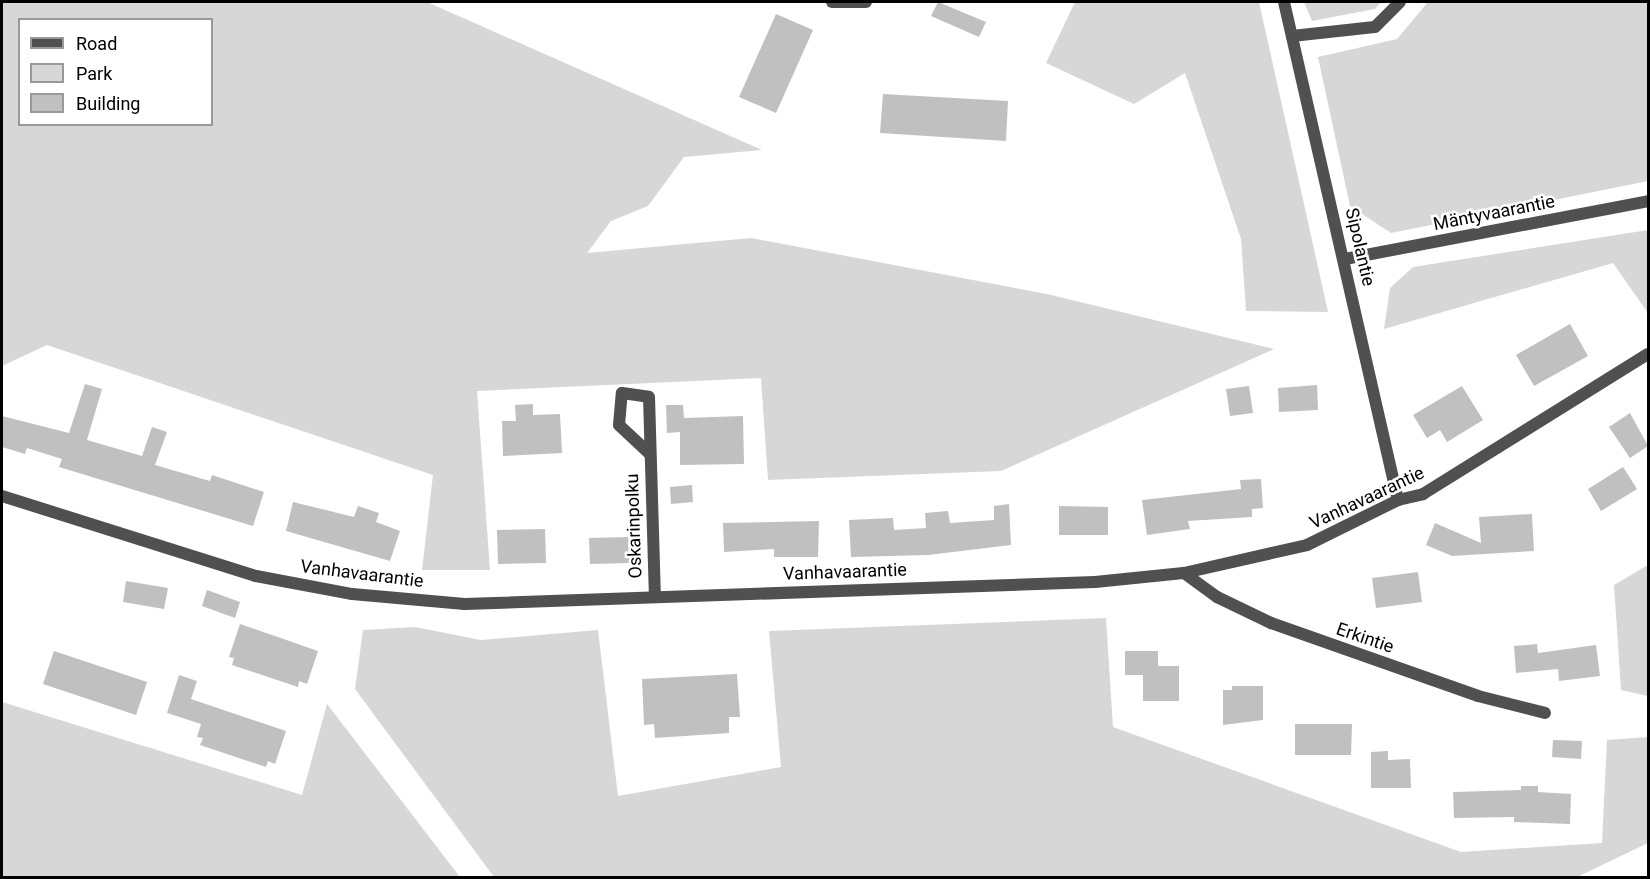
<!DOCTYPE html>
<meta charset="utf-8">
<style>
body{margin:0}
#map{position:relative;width:1650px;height:879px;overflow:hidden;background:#fff;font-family:Roboto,sans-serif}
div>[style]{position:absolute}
.green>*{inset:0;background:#d7d7d7}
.building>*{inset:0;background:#c0c0c0}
.street>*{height:12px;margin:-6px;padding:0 6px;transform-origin:6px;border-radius:6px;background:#505050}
span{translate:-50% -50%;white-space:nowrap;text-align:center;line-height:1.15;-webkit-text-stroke:5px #fff;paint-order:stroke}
.street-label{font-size:18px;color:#000}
.frame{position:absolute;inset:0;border:3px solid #000;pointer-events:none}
.legend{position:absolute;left:18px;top:18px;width:195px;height:108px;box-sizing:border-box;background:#fff;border:2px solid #999;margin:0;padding:8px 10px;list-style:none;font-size:18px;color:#000}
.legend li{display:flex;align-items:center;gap:12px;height:30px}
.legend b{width:30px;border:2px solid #999}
</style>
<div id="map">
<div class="green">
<div style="clip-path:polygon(evenodd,2px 2px,427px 2px,762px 150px,684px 157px,648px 206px,611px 221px,587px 253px,751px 238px,1047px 294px,1274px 349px,1001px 471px,768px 480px,761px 378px,477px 391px,490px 570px,422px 570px,433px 475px,47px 345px,2px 366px,2px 2px,20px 20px,212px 20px,212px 124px,20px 124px,20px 20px)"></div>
<div style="clip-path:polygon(1075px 2px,1259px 2px,1328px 312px,1246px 311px,1241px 239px,1185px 73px,1134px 104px,1046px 63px)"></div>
<div style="clip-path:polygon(1304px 2px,1381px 2px,1375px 9px,1312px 21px)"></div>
<div style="clip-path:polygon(1428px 2px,1648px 2px,1648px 181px,1391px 233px,1350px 206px,1318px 57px,1397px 39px)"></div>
<div style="clip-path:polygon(1648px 230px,1648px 313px,1613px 263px,1384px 329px,1390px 288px,1413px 267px)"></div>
<div style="clip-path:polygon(1648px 565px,1648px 696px,1621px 690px,1614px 585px)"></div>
<div style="clip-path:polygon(1106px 618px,1113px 727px,1461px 852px,1602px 843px,1607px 740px,1648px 737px,1648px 843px,1575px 878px,494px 877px,355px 689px,363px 630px,415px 627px,481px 640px,598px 630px,618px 796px,781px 767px,769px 631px)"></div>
<div style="clip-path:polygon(2px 702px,302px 795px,327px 704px,460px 877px,2px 877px)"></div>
</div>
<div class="building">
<div style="clip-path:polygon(938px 2px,986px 22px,979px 37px,931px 16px)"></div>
<div style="clip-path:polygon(776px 14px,813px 30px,776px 113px,739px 97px)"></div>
<div style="clip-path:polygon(883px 94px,1008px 101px,1006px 141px,880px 133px)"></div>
<div style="clip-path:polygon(1570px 324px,1588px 356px,1534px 386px,1516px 355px)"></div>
<div style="clip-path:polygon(85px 384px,102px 389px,87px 440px,142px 456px,152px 427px,167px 432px,155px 465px,210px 481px,212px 475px,264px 492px,253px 526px,59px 467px,62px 459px,27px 448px,25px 454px,2px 447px,2px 416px,69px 433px)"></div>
<div style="clip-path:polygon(1317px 385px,1318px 410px,1279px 412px,1278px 388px)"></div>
<div style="clip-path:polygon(1249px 386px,1253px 413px,1230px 416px,1226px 389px)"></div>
<div style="clip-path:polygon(1462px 386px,1483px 420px,1447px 442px,1440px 430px,1427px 438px,1413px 415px)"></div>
<div style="clip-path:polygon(533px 404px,533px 415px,560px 414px,562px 453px,503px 456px,502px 421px,516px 421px,515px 405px)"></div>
<div style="clip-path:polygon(666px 405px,683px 405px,684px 418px,743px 416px,744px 464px,680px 465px,680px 432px,667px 433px)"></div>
<div style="clip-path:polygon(1630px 413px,1648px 446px,1630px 458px,1609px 427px)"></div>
<div style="clip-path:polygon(1623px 467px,1637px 489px,1601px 511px,1588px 489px)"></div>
<div style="clip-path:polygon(1261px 479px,1263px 508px,1252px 509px,1252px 517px,1188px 521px,1190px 529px,1147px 535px,1142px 500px,1241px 489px,1240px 480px)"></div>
<div style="clip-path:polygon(692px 485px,693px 502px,671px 504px,670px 487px)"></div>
<div style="clip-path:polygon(293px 502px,354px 517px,358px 506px,379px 513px,376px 522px,400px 531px,390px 561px,286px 531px)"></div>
<div style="clip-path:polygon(1009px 504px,1011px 545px,928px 555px,851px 557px,849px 520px,893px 518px,894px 530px,926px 528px,925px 513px,948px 511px,950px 523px,994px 520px,994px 506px)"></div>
<div style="clip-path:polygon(1059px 506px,1108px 507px,1108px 535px,1059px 535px)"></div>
<div style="clip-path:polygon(1532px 514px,1534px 551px,1452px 556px,1426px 545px,1435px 523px,1481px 543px,1479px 517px)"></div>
<div style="clip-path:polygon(819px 521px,818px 557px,774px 557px,774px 549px,724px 552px,723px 523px)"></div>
<div style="clip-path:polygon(545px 529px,546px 563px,498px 564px,497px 530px)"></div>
<div style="clip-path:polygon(629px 537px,630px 563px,590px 564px,589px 538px)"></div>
<div style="clip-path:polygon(1418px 572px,1422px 602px,1376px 608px,1372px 578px)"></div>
<div style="clip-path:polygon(126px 581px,168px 588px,164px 609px,123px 602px)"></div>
<div style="clip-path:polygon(207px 590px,240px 602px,235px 618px,202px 606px)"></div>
<div style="clip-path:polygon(240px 624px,318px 651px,307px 684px,299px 681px,298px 687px,232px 665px,234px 658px,229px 657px)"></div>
<div style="clip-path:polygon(1537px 644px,1538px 653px,1596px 645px,1600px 676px,1559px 681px,1558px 669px,1516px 673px,1514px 646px)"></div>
<div style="clip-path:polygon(54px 651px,147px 682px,136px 715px,43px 684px)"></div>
<div style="clip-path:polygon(1125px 651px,1158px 651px,1158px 666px,1179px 666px,1179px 701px,1143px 701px,1143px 675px,1125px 675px)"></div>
<div style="clip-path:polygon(737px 674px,740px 717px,729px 717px,729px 733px,655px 738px,654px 724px,644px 725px,642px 679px)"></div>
<div style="clip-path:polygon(179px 675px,197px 681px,191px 699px,286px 731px,275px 764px,268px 761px,266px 767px,200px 745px,203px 738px,197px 737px,201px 724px,167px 713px)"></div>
<div style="clip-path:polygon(1232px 686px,1263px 686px,1263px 720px,1223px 725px,1223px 690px,1232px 690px)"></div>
<div style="clip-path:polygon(1295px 724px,1352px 724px,1351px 755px,1295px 755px)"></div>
<div style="clip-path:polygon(1553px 740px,1582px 741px,1581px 759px,1552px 757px)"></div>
<div style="clip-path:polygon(1388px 751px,1388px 760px,1410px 759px,1411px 788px,1371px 788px,1371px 752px)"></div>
<div style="clip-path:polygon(1521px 786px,1538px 786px,1538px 792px,1571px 794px,1570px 824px,1514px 822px,1514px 817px,1454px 818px,1453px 792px,1521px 790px)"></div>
</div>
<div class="street">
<div style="left:832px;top:2px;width:34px"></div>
<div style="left:1284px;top:2px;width:511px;rotate:77.11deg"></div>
<div style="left:1292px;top:36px;width:83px;rotate:-6.2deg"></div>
<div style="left:1375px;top:27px;width:35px;rotate:-45deg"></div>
<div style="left:1345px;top:259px;width:309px;rotate:-10.8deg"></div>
<div style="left:650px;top:454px;width:42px;rotate:-136.9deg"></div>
<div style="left:619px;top:425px;width:32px;rotate:-85deg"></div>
<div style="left:622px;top:393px;width:27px;rotate:8deg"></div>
<div style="left:649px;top:397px;width:199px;rotate:88.3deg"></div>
<div style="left:2px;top:496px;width:266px;rotate:17.5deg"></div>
<div style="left:256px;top:576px;width:98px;rotate:10.6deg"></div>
<div style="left:352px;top:594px;width:113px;rotate:5.1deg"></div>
<div style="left:465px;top:604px;width:630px;rotate:-2deg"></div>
<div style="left:1095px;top:582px;width:89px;rotate:-5.8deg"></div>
<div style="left:1184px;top:573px;width:126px;rotate:-12.8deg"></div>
<div style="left:1307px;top:545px;width:102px;rotate:-26.3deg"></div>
<div style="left:1398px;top:500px;width:26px;rotate:-13deg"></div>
<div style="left:1423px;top:494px;width:265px;rotate:-31.9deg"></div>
<div style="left:1184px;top:573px;width:41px;rotate:36deg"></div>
<div style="left:1217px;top:597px;width:60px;rotate:25.7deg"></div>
<div style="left:1271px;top:623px;width:219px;rotate:19.4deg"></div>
<div style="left:1478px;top:696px;width:69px;rotate:14.2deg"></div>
</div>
<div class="street-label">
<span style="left:1494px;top:213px;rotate:-11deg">Mäntyvaarantie</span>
<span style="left:1360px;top:247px;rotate:77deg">Sipolantie</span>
<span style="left:1367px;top:498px;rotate:-25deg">Vanhavaarantie</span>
<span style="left:634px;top:526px;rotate:-92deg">Oskarinpolku</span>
<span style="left:845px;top:572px;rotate:-2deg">Vanhavaarantie</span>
<span style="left:362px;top:574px;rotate:7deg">Vanhavaarantie</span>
<span style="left:1365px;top:638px;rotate:19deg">Erkintie</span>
</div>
<div class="frame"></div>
<ul class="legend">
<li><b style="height:8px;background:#505050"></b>Road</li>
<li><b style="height:16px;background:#d7d7d7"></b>Park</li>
<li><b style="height:16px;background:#c0c0c0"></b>Building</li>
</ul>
</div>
